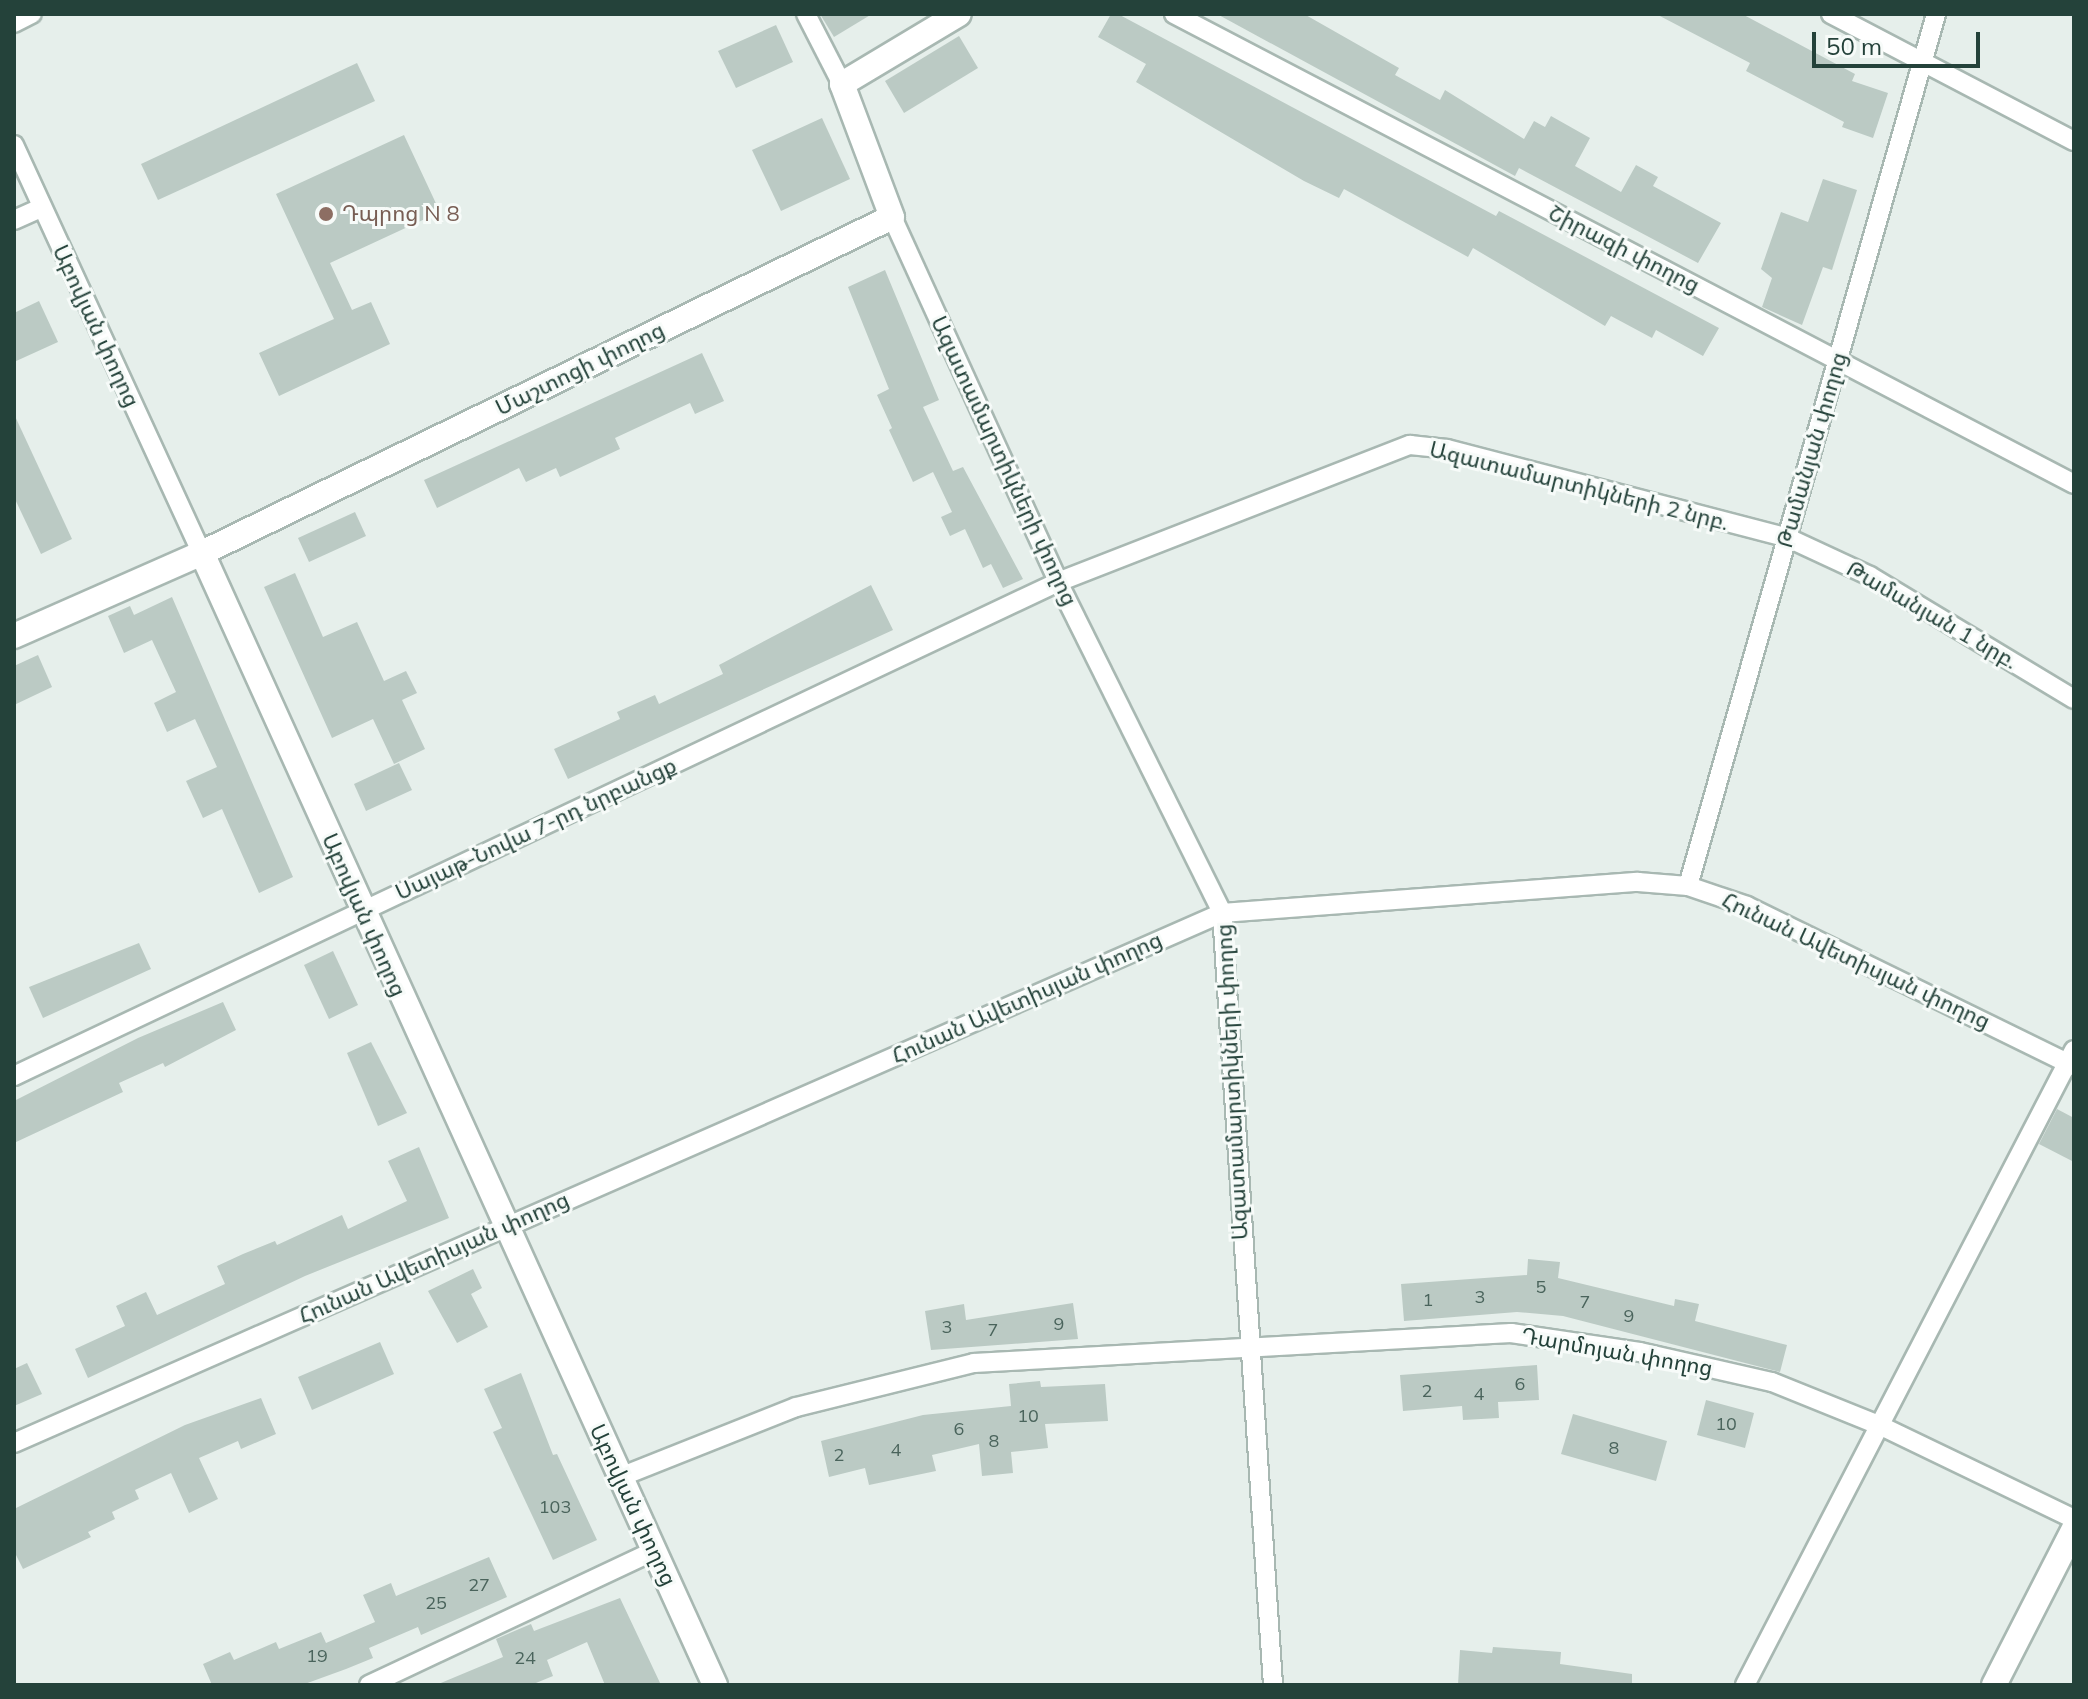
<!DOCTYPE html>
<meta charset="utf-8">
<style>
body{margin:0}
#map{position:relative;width:2088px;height:1699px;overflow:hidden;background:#e6efeb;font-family:Mulish,"Noto Sans Armenian",sans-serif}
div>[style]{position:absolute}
.building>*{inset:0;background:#bbcac4}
.roads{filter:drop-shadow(2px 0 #a8b8b2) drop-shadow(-2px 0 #a8b8b2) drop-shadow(0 2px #a8b8b2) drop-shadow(0 -2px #a8b8b2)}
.street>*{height:18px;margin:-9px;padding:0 9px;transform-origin:9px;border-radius:9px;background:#fff}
.secondary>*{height:24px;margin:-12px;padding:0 12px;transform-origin:12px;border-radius:12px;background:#fff}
.dots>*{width:22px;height:22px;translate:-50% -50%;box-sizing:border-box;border:4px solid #f7fbf9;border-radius:50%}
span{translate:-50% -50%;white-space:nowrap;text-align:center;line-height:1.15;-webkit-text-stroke:6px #f7fbf9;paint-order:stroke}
.number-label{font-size:18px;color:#4a645c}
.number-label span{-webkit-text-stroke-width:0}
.education-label{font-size:22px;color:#785e54}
.left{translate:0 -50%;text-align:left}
.street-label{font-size:22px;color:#24423a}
.frame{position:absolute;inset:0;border:16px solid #24423a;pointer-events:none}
.scale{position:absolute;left:1812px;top:32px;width:168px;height:36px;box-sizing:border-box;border:4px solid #24423a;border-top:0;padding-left:10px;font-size:24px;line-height:28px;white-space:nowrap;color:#24423a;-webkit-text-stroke:6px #f7fbf9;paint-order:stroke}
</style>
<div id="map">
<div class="building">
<div style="clip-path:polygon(820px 14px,872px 14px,834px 37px)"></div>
<div style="clip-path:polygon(1111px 14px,1118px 14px,1496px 216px,1499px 211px,1719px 328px,1703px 356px,1656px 330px,1652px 338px,1611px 316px,1605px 326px,1473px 248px,1468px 257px,1344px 189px,1339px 198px,1304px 181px,1136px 82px,1146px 64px,1098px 37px)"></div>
<div style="clip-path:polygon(1217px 14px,1304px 14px,1399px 68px,1395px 75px,1440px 100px,1445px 90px,1524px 139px,1534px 121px,1545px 127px,1551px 116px,1590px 138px,1575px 166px,1621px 192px,1636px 165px,1658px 177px,1653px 186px,1721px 223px,1698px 263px,1519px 168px,1515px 176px)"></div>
<div style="clip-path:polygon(1656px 14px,1742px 14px,1855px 74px,1852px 81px,1888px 93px,1873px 138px,1842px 127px,1844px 122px,1746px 71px,1750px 63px)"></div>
<div style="clip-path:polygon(776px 25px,793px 62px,736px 88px,718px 51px)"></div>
<div style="clip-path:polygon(959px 36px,978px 68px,904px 113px,885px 81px)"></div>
<div style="clip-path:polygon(357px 63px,375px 101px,158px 200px,141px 164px)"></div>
<div style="clip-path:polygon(822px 118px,850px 179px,781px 211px,752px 150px)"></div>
<div style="clip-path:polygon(404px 135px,440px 212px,330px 263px,352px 310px,371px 302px,390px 344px,279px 396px,259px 353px,334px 319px,276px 194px)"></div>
<div style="clip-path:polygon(1823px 179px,1857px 190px,1832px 270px,1823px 267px,1802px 325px,1762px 307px,1772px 278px,1761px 269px,1781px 212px,1808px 222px)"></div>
<div style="clip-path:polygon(885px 270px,939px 400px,923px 407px,953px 471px,963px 467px,1023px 579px,1003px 588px,991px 564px,983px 568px,965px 529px,950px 536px,941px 517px,952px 512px,933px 472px,913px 482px,889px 430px,892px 428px,877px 395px,889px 389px,848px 287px)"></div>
<div style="clip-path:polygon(39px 301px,58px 342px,14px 362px,14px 313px)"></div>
<div style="clip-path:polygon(702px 353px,724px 401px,695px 414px,690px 403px,615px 438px,620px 449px,560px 477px,556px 468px,526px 482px,519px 468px,437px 508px,424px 480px)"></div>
<div style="clip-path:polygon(14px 414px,72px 539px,41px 554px,14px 497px)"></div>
<div style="clip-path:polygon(355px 512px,366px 536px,309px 562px,298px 538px)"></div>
<div style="clip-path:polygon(295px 573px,323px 637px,357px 622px,384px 681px,406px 671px,417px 693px,402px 700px,425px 749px,394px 764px,373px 719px,332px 738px,264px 587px)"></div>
<div style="clip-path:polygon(871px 585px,893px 630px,568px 779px,554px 749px,620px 719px,617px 712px,655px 695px,659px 704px,723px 674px,719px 665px)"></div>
<div style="clip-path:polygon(172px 597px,293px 877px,259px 893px,222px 809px,203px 818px,186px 781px,217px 767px,195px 719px,167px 732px,154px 703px,176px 692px,152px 640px,124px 653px,108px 616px,130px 606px,134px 615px)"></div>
<div style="clip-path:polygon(38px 655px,52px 687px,14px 705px,14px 666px)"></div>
<div style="clip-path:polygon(399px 763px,412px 790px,366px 811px,354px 784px)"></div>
<div style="clip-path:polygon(139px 943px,151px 969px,43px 1018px,29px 987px)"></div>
<div style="clip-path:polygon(333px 951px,358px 1005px,329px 1019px,304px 965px)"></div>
<div style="clip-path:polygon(223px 1002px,236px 1030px,165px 1067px,163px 1063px,119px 1083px,123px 1092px,14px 1143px,14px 1101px,138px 1038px)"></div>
<div style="clip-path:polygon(371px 1042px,407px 1113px,378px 1126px,347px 1053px)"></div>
<div style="clip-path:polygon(2057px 1109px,2074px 1118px,2074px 1162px,2039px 1144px)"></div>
<div style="clip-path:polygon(419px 1147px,449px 1218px,305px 1276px,88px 1378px,75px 1349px,125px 1326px,116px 1306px,146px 1292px,157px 1315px,225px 1284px,217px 1266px,243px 1254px,275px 1241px,277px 1245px,342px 1215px,348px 1229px,407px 1201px,388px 1161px)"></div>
<div style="clip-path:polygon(1528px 1259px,1560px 1262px,1558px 1278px,1674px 1306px,1675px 1299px,1699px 1304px,1695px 1321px,1787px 1345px,1780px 1372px,1563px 1316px,1517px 1312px,1404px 1321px,1401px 1284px,1527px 1275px)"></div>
<div style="clip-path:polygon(473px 1269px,482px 1288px,471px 1294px,488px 1327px,457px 1343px,428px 1291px)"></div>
<div style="clip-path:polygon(1073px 1303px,1078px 1339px,931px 1350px,925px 1311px,964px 1304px,966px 1320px)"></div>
<div style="clip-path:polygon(380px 1342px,394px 1374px,312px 1410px,298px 1377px)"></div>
<div style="clip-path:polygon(27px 1363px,42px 1394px,14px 1406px,14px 1369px)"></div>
<div style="clip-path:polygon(1537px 1365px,1539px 1400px,1498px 1402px,1499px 1418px,1463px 1420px,1462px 1406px,1403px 1411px,1400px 1375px)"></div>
<div style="clip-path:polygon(521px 1373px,553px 1455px,557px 1454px,597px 1540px,553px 1560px,493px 1432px,502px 1428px,484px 1389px)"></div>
<div style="clip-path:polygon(1040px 1381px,1041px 1387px,1105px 1384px,1108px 1421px,1045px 1424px,1048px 1448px,1011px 1452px,1013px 1473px,982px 1476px,979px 1444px,932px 1455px,936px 1471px,869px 1485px,865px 1468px,829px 1477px,821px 1441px,923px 1415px,1011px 1406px,1009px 1384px)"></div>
<div style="clip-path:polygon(261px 1398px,276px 1434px,241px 1449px,238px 1441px,199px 1458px,218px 1499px,189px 1513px,171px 1473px,135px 1490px,139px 1499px,112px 1512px,115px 1519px,88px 1532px,91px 1537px,23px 1569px,14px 1551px,14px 1509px,185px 1425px)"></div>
<div style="clip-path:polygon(1706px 1400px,1754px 1413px,1745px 1448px,1697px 1435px)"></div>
<div style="clip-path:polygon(1573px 1414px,1667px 1441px,1656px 1481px,1561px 1454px)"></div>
<div style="clip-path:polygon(489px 1557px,507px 1597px,421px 1635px,418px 1627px,369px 1648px,373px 1658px,346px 1669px,302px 1685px,212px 1685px,203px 1664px,230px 1652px,234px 1660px,276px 1642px,279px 1649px,321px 1632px,326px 1643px,375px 1622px,363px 1595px,391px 1583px,396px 1596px)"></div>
<div style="clip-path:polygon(620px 1598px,661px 1685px,605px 1685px,587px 1642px,547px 1660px,553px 1676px,531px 1685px,436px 1685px,503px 1657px,496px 1639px,531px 1624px,534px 1631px)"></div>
<div style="clip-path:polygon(1493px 1647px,1561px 1652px,1560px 1664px,1632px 1674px,1632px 1685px,1458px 1685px,1460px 1650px,1492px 1653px)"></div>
</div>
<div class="roads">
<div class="street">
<div style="left:806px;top:14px;width:79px;rotate:62.8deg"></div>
<div style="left:1174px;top:14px;width:1015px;rotate:27.57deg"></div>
<div style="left:1831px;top:14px;width:274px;rotate:27.6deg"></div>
<div style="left:14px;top:23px;width:20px;rotate:-27deg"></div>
<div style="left:14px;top:145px;width:449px;rotate:65.3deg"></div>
<div style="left:892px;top:217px;width:401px;rotate:65.5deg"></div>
<div style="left:1058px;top:582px;width:369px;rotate:63.6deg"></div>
<div style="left:1222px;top:913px;width:774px;rotate:86.22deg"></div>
<div style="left:14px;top:220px;width:30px;rotate:-24deg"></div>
<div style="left:1688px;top:886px;width:907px;rotate:-74.12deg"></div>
<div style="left:14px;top:1076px;width:1155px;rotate:-25.32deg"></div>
<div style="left:1058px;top:582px;width:378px;rotate:-21.3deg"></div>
<div style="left:1410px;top:445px;width:37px;rotate:6deg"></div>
<div style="left:1447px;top:449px;width:352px;rotate:14.6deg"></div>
<div style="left:1788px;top:538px;width:90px;rotate:24.9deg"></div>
<div style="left:1870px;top:576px;width:238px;rotate:31.1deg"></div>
<div style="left:14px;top:1443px;width:1319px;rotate:-23.69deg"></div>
<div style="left:1222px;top:913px;width:417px;rotate:-4.3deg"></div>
<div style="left:1638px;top:882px;width:50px;rotate:4.6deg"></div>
<div style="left:1688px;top:886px;width:62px;rotate:18.7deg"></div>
<div style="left:1747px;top:906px;width:364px;rotate:26.1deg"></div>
<div style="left:620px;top:1477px;width:189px;rotate:-21.7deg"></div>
<div style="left:796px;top:1407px;width:183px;rotate:-13.9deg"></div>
<div style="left:974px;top:1363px;width:538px;rotate:-3.2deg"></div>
<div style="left:1511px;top:1333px;width:130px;rotate:8.4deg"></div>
<div style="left:1640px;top:1352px;width:135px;rotate:12.8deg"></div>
<div style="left:1772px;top:1382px;width:118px;rotate:22deg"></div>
<div style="left:1881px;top:1426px;width:214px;rotate:25.7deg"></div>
<div style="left:369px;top:1685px;width:315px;rotate:-25.2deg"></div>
<div style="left:1745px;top:1685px;width:715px;rotate:-62.61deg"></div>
</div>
<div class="secondary">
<div style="left:202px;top:553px;width:1243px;rotate:65.62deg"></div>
<div style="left:14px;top:636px;width:206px;rotate:-23.8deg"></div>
<div style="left:202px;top:553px;width:767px;rotate:-25.96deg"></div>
<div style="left:892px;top:217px;width:142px;rotate:-110.6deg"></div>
<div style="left:842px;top:84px;width:136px;rotate:-30.9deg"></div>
<div style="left:1994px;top:1685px;width:175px;rotate:-62.9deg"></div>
</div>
</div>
<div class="dots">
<div style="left:326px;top:214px;background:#8d6e63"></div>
</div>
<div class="number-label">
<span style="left:1541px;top:1287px">5</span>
<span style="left:1480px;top:1297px">3</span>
<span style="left:1428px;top:1300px">1</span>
<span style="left:1585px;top:1302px">7</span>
<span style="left:1629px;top:1316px">9</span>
<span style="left:1059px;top:1324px">9</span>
<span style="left:947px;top:1327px">3</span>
<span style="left:993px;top:1330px">7</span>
<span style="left:1520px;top:1384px">6</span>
<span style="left:1427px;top:1391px">2</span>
<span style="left:1479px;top:1394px">4</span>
<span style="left:1028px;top:1416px">10</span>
<span style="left:1726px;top:1424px">10</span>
<span style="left:959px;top:1429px">6</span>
<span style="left:994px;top:1441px">8</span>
<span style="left:1614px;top:1448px">8</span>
<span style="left:896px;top:1450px">4</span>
<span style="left:839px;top:1455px">2</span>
<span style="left:555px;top:1507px">103</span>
<span style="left:479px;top:1585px">27</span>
<span style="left:436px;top:1603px">25</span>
<span style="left:317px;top:1656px">19</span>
<span style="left:525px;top:1658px">24</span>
</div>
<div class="education-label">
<span class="left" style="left:342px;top:214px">Դպրոց N 8</span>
</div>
<div class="street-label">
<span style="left:1624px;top:249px;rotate:27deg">Շիրազի փողոց</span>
<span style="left:96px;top:326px;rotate:65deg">Աբովյան փողոց</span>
<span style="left:580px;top:369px;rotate:-26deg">Մաշտոցի փողոց</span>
<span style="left:1812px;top:450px;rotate:-74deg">Թամանյան փողոց</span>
<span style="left:1004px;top:461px;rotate:65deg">Ազատամարտիկների փողոց</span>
<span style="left:1579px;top:486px;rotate:14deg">Ազատամարտիկների 2 նրբ.</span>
<span style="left:1932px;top:615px;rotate:30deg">Թամանյան 1 նրբ.</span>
<span style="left:536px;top:829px;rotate:-25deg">Սայաթ-Նովա 7-րդ նրբանցք</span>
<span style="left:364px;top:915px;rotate:66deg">Աբովյան փողոց</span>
<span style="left:1856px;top:961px;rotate:25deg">Հունան Ավետիսյան փողոց</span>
<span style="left:1027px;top:998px;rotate:-24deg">Հունան Ավետիսյան փողոց</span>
<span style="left:1232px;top:1082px;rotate:-93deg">Ազատամարտիկների փողոց</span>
<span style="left:434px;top:1258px;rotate:-24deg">Հունան Ավետիսյան փողոց</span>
<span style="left:1617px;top:1352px;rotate:10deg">Դարմոյան փողոց</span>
<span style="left:633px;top:1505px;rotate:65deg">Աբովյան փողոց</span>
</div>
<div class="frame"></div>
<div class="scale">50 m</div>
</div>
